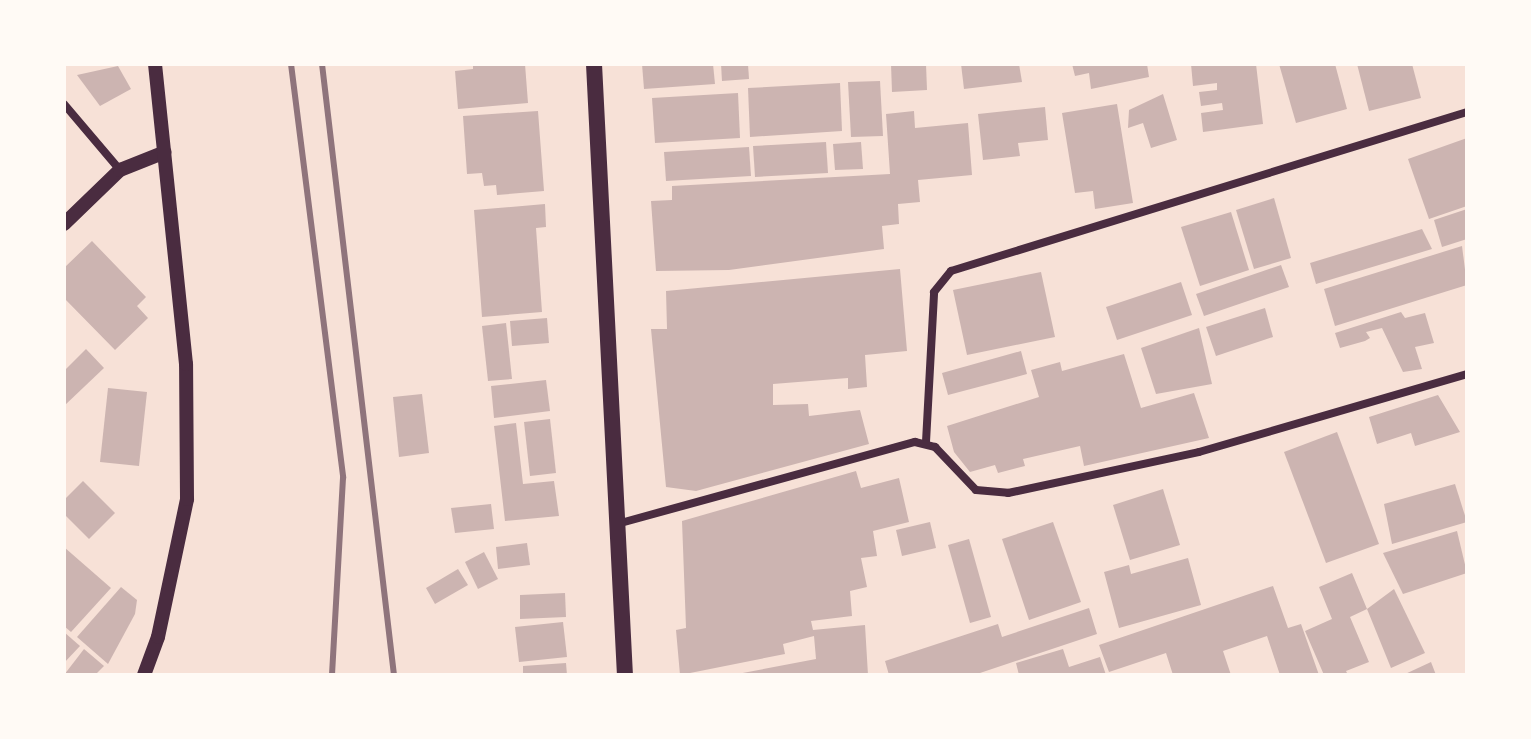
<!DOCTYPE html>
<style>
body{margin:0}
#map{position:relative;width:1531px;height:739px;overflow:hidden;background:#f7e1d7;font-family:Roboto,sans-serif}
div>[style]{position:absolute}
.building>*{inset:0;background:#ccb4b1}
.minor>*{height:8px;margin:-4px;padding:0 4px;transform-origin:4px;border-radius:4px;background:#4a2c40}
.tertiary>*{height:14px;margin:-7px;padding:0 7px;transform-origin:7px;border-radius:7px;background:#4a2c40}
.secondary>*{height:16px;margin:-8px;padding:0 8px;transform-origin:8px;border-radius:8px;background:#4a2c40}
.rail>*{height:6px;margin:-3px;padding:0 3px;transform-origin:3px;border-radius:3px;background:#8f747c}
span{translate:-50% -50%;white-space:nowrap;text-align:center;line-height:1.15;-webkit-text-stroke:6px #fffaf5;paint-order:stroke}
.frame{position:absolute;inset:0;border:66px solid #fffaf5;pointer-events:none}
</style>
<div id="map">
<div class="building">
<div style="clip-path:polygon(473px 64px,525px 64px,528px 103px,458px 109px,455px 71px,473px 69px)"></div>
<div style="clip-path:polygon(642px 64px,713px 64px,715px 84px,644px 89px)"></div>
<div style="clip-path:polygon(721px 64px,748px 64px,749px 79px,722px 81px)"></div>
<div style="clip-path:polygon(891px 64px,926px 64px,927px 90px,892px 92px)"></div>
<div style="clip-path:polygon(961px 64px,1019px 64px,1022px 82px,964px 89px)"></div>
<div style="clip-path:polygon(1072px 64px,1147px 64px,1149px 77px,1091px 89px,1089px 73px,1075px 76px)"></div>
<div style="clip-path:polygon(1191px 64px,1256px 64px,1263px 124px,1203px 132px,1201px 113px,1223px 110px,1222px 103px,1201px 106px,1199px 92px,1217px 90px,1217px 83px,1193px 86px)"></div>
<div style="clip-path:polygon(1279px 64px,1335px 64px,1347px 109px,1296px 123px)"></div>
<div style="clip-path:polygon(1357px 64px,1412px 64px,1421px 98px,1369px 111px)"></div>
<div style="clip-path:polygon(118px 66px,131px 89px,100px 106px,77px 75px)"></div>
<div style="clip-path:polygon(880px 81px,883px 136px,851px 137px,848px 82px)"></div>
<div style="clip-path:polygon(840px 83px,842px 131px,750px 137px,748px 88px)"></div>
<div style="clip-path:polygon(738px 93px,740px 138px,655px 143px,652px 98px)"></div>
<div style="clip-path:polygon(1163px 94px,1177px 140px,1151px 148px,1143px 123px,1128px 128px,1129px 110px)"></div>
<div style="clip-path:polygon(1117px 104px,1133px 203px,1095px 209px,1093px 191px,1075px 193px,1062px 113px)"></div>
<div style="clip-path:polygon(1045px 107px,1048px 140px,1018px 143px,1020px 156px,983px 160px,978px 114px)"></div>
<div style="clip-path:polygon(538px 111px,544px 191px,497px 195px,496px 185px,484px 186px,482px 173px,467px 174px,463px 116px)"></div>
<div style="clip-path:polygon(914px 111px,915px 128px,968px 123px,972px 175px,918px 180px,920px 202px,898px 204px,899px 224px,882px 226px,884px 249px,729px 270px,656px 271px,651px 201px,672px 200px,672px 186px,890px 174px,886px 114px)"></div>
<div style="clip-path:polygon(1467px 138px,1467px 206px,1429px 219px,1408px 159px)"></div>
<div style="clip-path:polygon(826px 142px,828px 173px,755px 177px,753px 146px)"></div>
<div style="clip-path:polygon(861px 142px,863px 169px,835px 170px,833px 144px)"></div>
<div style="clip-path:polygon(749px 147px,751px 176px,666px 181px,664px 152px)"></div>
<div style="clip-path:polygon(1274px 198px,1291px 258px,1254px 269px,1236px 210px)"></div>
<div style="clip-path:polygon(545px 204px,546px 227px,536px 228px,542px 312px,482px 317px,474px 210px)"></div>
<div style="clip-path:polygon(1467px 209px,1467px 239px,1442px 247px,1434px 220px)"></div>
<div style="clip-path:polygon(1231px 212px,1249px 270px,1200px 286px,1181px 227px)"></div>
<div style="clip-path:polygon(1422px 229px,1432px 249px,1316px 284px,1310px 263px)"></div>
<div style="clip-path:polygon(92px 241px,146px 297px,137px 306px,148px 318px,115px 350px,64px 298px,64px 268px)"></div>
<div style="clip-path:polygon(1462px 246px,1467px 285px,1335px 326px,1324px 289px)"></div>
<div style="clip-path:polygon(1281px 265px,1289px 287px,1204px 316px,1196px 294px)"></div>
<div style="clip-path:polygon(900px 269px,907px 351px,865px 355px,867px 387px,848px 389px,848px 378px,773px 384px,773px 405px,808px 404px,809px 416px,860px 410px,869px 444px,696px 491px,666px 487px,651px 329px,667px 329px,666px 291px)"></div>
<div style="clip-path:polygon(1041px 272px,1055px 337px,967px 355px,953px 290px)"></div>
<div style="clip-path:polygon(1181px 282px,1192px 315px,1117px 340px,1106px 307px)"></div>
<div style="clip-path:polygon(1265px 308px,1273px 337px,1216px 356px,1206px 327px)"></div>
<div style="clip-path:polygon(1401px 312px,1405px 318px,1425px 313px,1434px 343px,1415px 347px,1422px 369px,1403px 372px,1382px 328px,1366px 332px,1370px 338px,1365px 341px,1340px 348px,1335px 333px)"></div>
<div style="clip-path:polygon(547px 318px,549px 343px,512px 346px,510px 321px)"></div>
<div style="clip-path:polygon(506px 323px,512px 379px,488px 381px,482px 326px)"></div>
<div style="clip-path:polygon(1199px 328px,1212px 384px,1156px 394px,1141px 348px)"></div>
<div style="clip-path:polygon(86px 349px,104px 368px,64px 406px,64px 371px)"></div>
<div style="clip-path:polygon(1021px 351px,1027px 374px,948px 395px,942px 373px)"></div>
<div style="clip-path:polygon(1124px 354px,1141px 408px,1194px 393px,1209px 438px,1084px 466px,1080px 446px,1023px 459px,1025px 466px,998px 473px,995px 465px,970px 472px,954px 452px,947px 426px,1039px 397px,1031px 370px,1060px 362px,1062px 371px)"></div>
<div style="clip-path:polygon(546px 380px,550px 411px,494px 418px,491px 386px)"></div>
<div style="clip-path:polygon(108px 388px,147px 392px,139px 466px,100px 462px)"></div>
<div style="clip-path:polygon(422px 394px,429px 453px,399px 457px,393px 397px)"></div>
<div style="clip-path:polygon(1438px 395px,1460px 432px,1415px 446px,1411px 433px,1377px 444px,1369px 417px)"></div>
<div style="clip-path:polygon(550px 419px,556px 473px,530px 476px,524px 422px)"></div>
<div style="clip-path:polygon(516px 423px,523px 484px,554px 481px,559px 516px,505px 521px,494px 426px)"></div>
<div style="clip-path:polygon(1337px 432px,1379px 544px,1326px 563px,1284px 452px)"></div>
<div style="clip-path:polygon(856px 471px,861px 488px,899px 478px,909px 522px,873px 531px,877px 556px,861px 558px,867px 587px,850px 591px,852px 616px,811px 621px,813px 630px,865px 625px,868px 675px,732px 675px,816px 659px,814px 636px,783px 644px,785px 654px,680px 675px,676px 630px,686px 628px,682px 521px)"></div>
<div style="clip-path:polygon(83px 481px,115px 513px,89px 539px,64px 514px,64px 500px)"></div>
<div style="clip-path:polygon(1455px 484px,1467px 522px,1392px 544px,1384px 504px)"></div>
<div style="clip-path:polygon(1163px 489px,1180px 545px,1130px 560px,1113px 505px)"></div>
<div style="clip-path:polygon(491px 504px,494px 529px,455px 533px,451px 508px)"></div>
<div style="clip-path:polygon(930px 522px,936px 548px,902px 556px,896px 530px)"></div>
<div style="clip-path:polygon(1053px 522px,1081px 602px,1029px 620px,1002px 539px)"></div>
<div style="clip-path:polygon(1457px 531px,1467px 573px,1403px 594px,1383px 553px)"></div>
<div style="clip-path:polygon(969px 539px,991px 617px,970px 623px,948px 545px)"></div>
<div style="clip-path:polygon(527px 543px,530px 565px,498px 569px,496px 547px)"></div>
<div style="clip-path:polygon(64px 547px,111px 588px,71px 632px,64px 626px)"></div>
<div style="clip-path:polygon(484px 552px,498px 579px,478px 589px,465px 562px)"></div>
<div style="clip-path:polygon(1188px 558px,1201px 605px,1119px 628px,1104px 572px,1129px 565px,1131px 574px)"></div>
<div style="clip-path:polygon(458px 569px,468px 585px,435px 604px,426px 588px)"></div>
<div style="clip-path:polygon(1352px 573px,1367px 609px,1350px 617px,1369px 662px,1346px 671px,1348px 675px,1324px 675px,1305px 631px,1332px 619px,1319px 587px)"></div>
<div style="clip-path:polygon(1273px 586px,1288px 628px,1301px 624px,1319px 675px,1280px 675px,1267px 636px,1223px 651px,1231px 675px,1173px 675px,1166px 653px,1109px 672px,1099px 645px)"></div>
<div style="clip-path:polygon(121px 587px,137px 600px,135px 614px,108px 664px,77px 637px)"></div>
<div style="clip-path:polygon(1394px 589px,1425px 653px,1391px 668px,1367px 609px)"></div>
<div style="clip-path:polygon(565px 593px,566px 617px,520px 619px,520px 595px)"></div>
<div style="clip-path:polygon(1089px 608px,1097px 634px,974px 675px,889px 675px,885px 661px,998px 624px,1002px 637px)"></div>
<div style="clip-path:polygon(563px 622px,567px 657px,519px 662px,515px 627px)"></div>
<div style="clip-path:polygon(64px 632px,80px 646px,64px 663px)"></div>
<div style="clip-path:polygon(84px 649px,104px 666px,95px 675px,64px 675px)"></div>
<div style="clip-path:polygon(1063px 649px,1069px 667px,1100px 657px,1106px 675px,1019px 675px,1016px 663px)"></div>
<div style="clip-path:polygon(1431px 662px,1436px 675px,1403px 675px)"></div>
<div style="clip-path:polygon(566px 663px,567px 675px,523px 675px,523px 666px)"></div>
</div>
<div class="minor">
<div style="left:64px;top:104px;width:87px;rotate:49.7deg"></div>
<div style="left:926px;top:442px;width:150px;rotate:-86.9deg"></div>
<div style="left:934px;top:292px;width:27px;rotate:-51deg"></div>
<div style="left:951px;top:271px;width:540px;rotate:-17.13deg"></div>
<div style="left:617px;top:524px;width:309px;rotate:-15.4deg"></div>
<div style="left:915px;top:442px;width:21px;rotate:14deg"></div>
<div style="left:935px;top:447px;width:59px;rotate:46.4deg"></div>
<div style="left:976px;top:490px;width:32px;rotate:5deg"></div>
<div style="left:1008px;top:493px;width:195px;rotate:-12.1deg"></div>
<div style="left:1199px;top:452px;width:279px;rotate:-16.2deg"></div>
</div>
<div class="tertiary">
<div style="left:64px;top:224px;width:78px;rotate:-44deg"></div>
<div style="left:120px;top:170px;width:48px;rotate:-21.8deg"></div>
<div style="left:144px;top:675px;width:40px;rotate:-69.8deg"></div>
<div style="left:158px;top:637px;width:141px;rotate:-78.1deg"></div>
<div style="left:187px;top:499px;width:135px;rotate:-90.4deg"></div>
<div style="left:186px;top:364px;width:302px;rotate:-95.9deg"></div>
</div>
<div class="secondary">
<div style="left:594px;top:64px;width:612px;rotate:87.1deg"></div>
</div>
<div class="rail">
<div style="left:291px;top:64px;width:417px;rotate:82.8deg"></div>
<div style="left:343px;top:478px;width:197px;rotate:93.2deg"></div>
<div style="left:322px;top:64px;width:615px;rotate:83.28deg"></div>
</div>
<div class="frame"></div>
</div>
